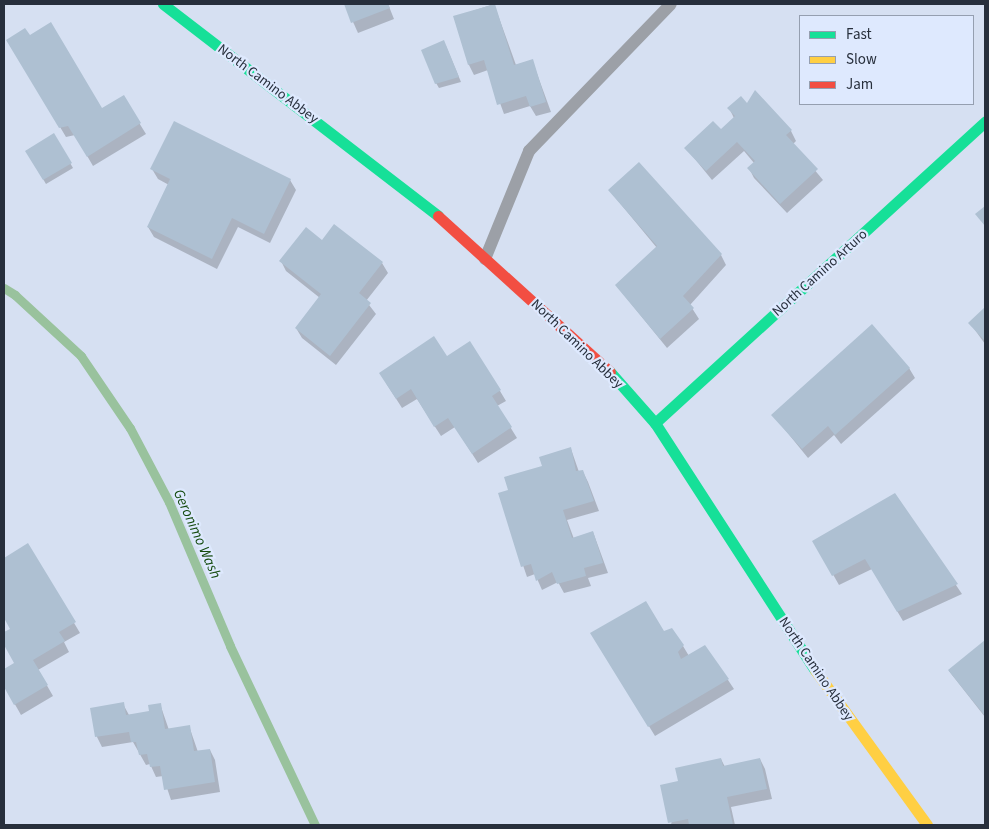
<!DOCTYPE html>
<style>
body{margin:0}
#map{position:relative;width:989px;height:829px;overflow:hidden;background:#d6e0f2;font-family:"Source Sans 3",sans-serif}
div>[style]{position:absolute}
.shadow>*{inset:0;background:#0003}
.stream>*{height:9px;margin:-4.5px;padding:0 4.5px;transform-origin:4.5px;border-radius:4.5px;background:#99c29d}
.building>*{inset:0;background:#aec0d2}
.lane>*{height:12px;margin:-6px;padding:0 6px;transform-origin:6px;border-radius:6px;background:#9ca0a7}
.fast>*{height:11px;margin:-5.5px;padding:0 5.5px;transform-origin:5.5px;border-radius:5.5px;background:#16e098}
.slow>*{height:11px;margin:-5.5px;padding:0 5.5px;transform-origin:5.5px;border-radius:5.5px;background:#ffcf43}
.jam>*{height:11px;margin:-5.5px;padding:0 5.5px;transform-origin:5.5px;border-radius:5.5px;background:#f24e42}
span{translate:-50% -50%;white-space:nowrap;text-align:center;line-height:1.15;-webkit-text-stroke:4.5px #dee9fe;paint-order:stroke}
.street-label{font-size:14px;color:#272f3c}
.water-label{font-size:15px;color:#144a0e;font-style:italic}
.frame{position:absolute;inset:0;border:5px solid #272f3c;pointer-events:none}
.legend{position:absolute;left:799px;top:15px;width:175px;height:90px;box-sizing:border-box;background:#dee9fe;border:1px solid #959fb0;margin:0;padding:6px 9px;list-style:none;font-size:15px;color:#272f3c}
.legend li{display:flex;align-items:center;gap:10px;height:25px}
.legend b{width:25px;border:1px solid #959fb0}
</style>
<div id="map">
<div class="shadow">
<div style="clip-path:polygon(345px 4px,388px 4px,394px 19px,358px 33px)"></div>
<div style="clip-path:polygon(494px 4px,516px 65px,532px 60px,551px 112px,536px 116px,530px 106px,504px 114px,488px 70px,474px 75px,469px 65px,454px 17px)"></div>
<div style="clip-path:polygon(8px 40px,102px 110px,123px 97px,146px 134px,93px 166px,75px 135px,66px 137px)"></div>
<div style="clip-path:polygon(446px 46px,461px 82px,439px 88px,436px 83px)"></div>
<div style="clip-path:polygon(748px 105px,791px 131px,796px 141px,793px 144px,823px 180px,787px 213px,754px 178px,749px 168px,754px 163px,744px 151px,712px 180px,686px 148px,721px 131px,734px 118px,729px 108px)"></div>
<div style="clip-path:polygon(54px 135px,73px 168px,46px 184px,26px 151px)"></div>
<div style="clip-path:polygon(152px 169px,290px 180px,296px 190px,270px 243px,238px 227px,217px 269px,154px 237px,148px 227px,169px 185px,158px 179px)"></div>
<div style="clip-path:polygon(609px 190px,721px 255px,726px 265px,690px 305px,699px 319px,667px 348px,616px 285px,657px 248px)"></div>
<div style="clip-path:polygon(334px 226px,382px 263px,388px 273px,366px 301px,376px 314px,336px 365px,302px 338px,296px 328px,320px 298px,286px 271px,281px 261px,322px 241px)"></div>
<div style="clip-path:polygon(985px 309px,985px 344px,970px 323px)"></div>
<div style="clip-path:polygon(909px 368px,915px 378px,841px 444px,834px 435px,808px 458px,773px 415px)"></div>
<div style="clip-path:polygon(386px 383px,500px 391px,506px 401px,497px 406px,517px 438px,478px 463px,455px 427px,441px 436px,417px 399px,402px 408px)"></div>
<div style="clip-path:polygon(571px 449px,579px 472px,583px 472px,588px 482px,599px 511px,567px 520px,574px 539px,593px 532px,608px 573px,588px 578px,591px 586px,564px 593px,558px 582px,542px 590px,535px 574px,527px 577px,499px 494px,510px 491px)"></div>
<div style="clip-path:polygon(895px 494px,962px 594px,903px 621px,872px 569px,839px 585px,814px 541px)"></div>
<div style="clip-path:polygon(28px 545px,80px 633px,64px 642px,69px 652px,38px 670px,53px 696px,21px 715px,4px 685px,4px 670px,16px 663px,4px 643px,4px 634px,12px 629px,4px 616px,4px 559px)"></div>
<div style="clip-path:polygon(664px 632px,683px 646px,689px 656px,728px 680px,734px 689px,655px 736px,598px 643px)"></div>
<div style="clip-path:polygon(985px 641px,985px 717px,949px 671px)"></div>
<div style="clip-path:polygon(123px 704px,129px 715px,150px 712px,160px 704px,169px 730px,189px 726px,198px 752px,210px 750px,215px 760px,220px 792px,171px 800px,163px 776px,156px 777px,150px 764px,146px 765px,133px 742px,102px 747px,97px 737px,92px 709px)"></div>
<div style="clip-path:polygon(721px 759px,725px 767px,760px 759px,765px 769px,772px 799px,731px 807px,735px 825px,671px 825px,679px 782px)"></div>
</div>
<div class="stream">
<div style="left:4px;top:288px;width:13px;rotate:32deg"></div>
<div style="left:15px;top:295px;width:90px;rotate:42.7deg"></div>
<div style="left:81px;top:356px;width:87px;rotate:55.8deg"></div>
<div style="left:130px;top:428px;width:84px;rotate:62.2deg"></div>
<div style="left:169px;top:502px;width:156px;rotate:67deg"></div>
<div style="left:230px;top:646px;width:198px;rotate:64.6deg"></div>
</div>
<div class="building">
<div style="clip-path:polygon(344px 4px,388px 4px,390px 8px,351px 23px)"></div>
<div style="clip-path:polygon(495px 4px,514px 65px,533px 59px,546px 102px,530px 107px,526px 96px,497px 105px,484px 60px,468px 65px,453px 16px)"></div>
<div style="clip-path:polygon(51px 22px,102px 108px,124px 95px,141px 123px,87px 157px,68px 126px,59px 128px,6px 40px,25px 28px,30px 35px)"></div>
<div style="clip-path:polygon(444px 40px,459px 77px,435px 84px,421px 50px)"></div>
<div style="clip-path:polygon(755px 90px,792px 130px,786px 135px,818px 169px,780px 204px,747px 168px,755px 161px,737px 142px,706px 171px,684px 148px,713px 121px,721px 129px,735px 116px,727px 108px,741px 96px,747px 103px)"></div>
<div style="clip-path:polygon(174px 121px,291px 179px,264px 234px,232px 218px,212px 259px,147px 227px,170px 179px,150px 169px)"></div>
<div style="clip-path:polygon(54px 133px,72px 163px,43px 180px,25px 151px)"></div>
<div style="clip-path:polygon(639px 162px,722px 254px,683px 296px,694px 308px,660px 339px,615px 285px,657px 246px,608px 190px)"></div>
<div style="clip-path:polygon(985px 206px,985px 226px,975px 214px)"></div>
<div style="clip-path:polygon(334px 224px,383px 262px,359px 293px,371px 303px,330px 356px,295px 328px,321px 294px,279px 261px,306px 227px,322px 240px)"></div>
<div style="clip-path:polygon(985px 307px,985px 341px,968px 323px)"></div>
<div style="clip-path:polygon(872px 324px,910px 368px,835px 435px,828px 426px,802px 449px,771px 415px)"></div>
<div style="clip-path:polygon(434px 336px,447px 356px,470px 341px,501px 390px,492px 396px,512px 427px,472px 454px,448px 418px,434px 427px,411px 389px,396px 399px,379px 373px)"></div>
<div style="clip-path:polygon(571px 447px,576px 471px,583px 470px,594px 501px,563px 510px,572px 538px,593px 531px,603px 563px,584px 568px,586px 576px,557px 584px,552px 572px,536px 581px,531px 564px,521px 567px,498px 493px,508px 490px,504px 477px,542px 466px,539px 457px)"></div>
<div style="clip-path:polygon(895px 493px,958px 584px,897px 612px,865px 559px,832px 576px,812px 541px)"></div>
<div style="clip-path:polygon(28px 543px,76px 622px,59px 632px,65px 641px,33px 660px,48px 685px,14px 705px,4px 687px,4px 669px,14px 663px,4px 645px,4px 632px,10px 629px,4px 618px,4px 558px)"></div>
<div style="clip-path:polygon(646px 601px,664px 631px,672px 628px,684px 645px,678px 652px,681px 659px,705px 645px,729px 679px,648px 727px,590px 633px)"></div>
<div style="clip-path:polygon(985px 640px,985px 716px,948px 670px)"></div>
<div style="clip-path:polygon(124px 702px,126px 715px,149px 711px,148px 705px,161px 703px,165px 729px,190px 725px,194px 751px,210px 749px,215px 782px,164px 790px,160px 766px,150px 767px,147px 754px,139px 755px,136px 742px,131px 742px,129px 732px,95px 737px,90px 708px)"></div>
<div style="clip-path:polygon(721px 758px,723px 766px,760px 758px,767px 789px,727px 797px,733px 825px,689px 825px,688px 819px,668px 823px,660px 785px,678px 781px,675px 768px)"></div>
</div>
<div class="lane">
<div style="left:485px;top:259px;width:117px;rotate:-67.8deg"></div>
<div style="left:529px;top:151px;width:204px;rotate:-46deg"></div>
</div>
<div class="fast">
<div style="left:163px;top:4px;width:347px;rotate:37.6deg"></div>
<div style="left:610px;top:372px;width:68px;rotate:48.6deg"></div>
<div style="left:655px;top:423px;width:294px;rotate:57.1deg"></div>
<div style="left:655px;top:423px;width:447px;rotate:-42.4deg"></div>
</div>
<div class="slow">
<div style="left:815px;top:670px;width:191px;rotate:54.1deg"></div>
</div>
<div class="jam">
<div style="left:438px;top:216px;width:232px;rotate:42.2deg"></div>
</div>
<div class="street-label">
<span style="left:268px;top:84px;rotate:37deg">North Camino Abbey</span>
<span style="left:820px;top:273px;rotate:-42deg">North Camino Arturo</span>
<span style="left:577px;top:344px;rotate:44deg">North Camino Abbey</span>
<span style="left:816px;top:669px;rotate:56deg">North Camino Abbey</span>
</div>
<div class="water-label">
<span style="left:197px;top:534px;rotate:66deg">Geronimo Wash</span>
</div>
<div class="frame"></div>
<ul class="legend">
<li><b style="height:6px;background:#16e098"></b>Fast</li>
<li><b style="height:6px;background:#ffcf43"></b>Slow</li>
<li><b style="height:6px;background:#f24e42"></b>Jam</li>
</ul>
</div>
